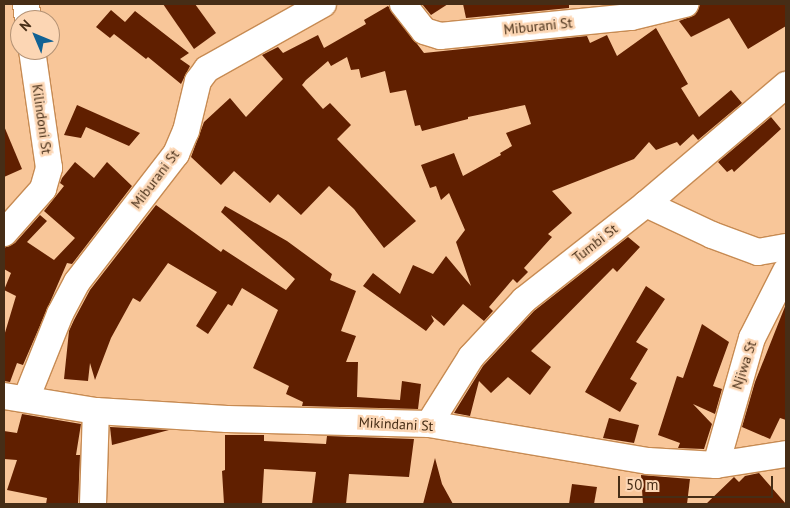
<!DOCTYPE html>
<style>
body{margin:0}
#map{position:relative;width:790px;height:508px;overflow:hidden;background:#f8c699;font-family:"PT Sans",sans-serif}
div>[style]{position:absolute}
.building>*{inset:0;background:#601f00}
.roads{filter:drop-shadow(1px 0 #c78b53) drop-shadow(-1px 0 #c78b53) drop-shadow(0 1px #c78b53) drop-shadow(0 -1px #c78b53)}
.minor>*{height:26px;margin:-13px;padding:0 13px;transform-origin:13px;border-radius:13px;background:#fff}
span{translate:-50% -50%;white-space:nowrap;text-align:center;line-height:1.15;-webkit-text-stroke:5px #fcd6b4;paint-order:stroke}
.street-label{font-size:14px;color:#462d16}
.frame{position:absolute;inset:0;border:5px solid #462d16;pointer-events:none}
.north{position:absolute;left:10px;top:10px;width:50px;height:50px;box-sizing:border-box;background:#fcd6b4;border:1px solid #b39275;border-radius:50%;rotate:315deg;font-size:14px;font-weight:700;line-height:20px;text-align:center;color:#462d16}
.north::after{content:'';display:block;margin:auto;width:18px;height:22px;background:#116294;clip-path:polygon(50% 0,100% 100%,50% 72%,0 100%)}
.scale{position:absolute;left:618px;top:476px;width:155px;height:22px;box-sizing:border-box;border:2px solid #462d16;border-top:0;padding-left:6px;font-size:15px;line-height:18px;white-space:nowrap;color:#462d16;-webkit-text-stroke:4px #fcd6b4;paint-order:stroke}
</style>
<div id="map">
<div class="building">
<div style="clip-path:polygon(163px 4px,195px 4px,216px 33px,194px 49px)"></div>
<div style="clip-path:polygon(422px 4px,448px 4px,431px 15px)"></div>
<div style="clip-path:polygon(463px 4px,569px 4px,569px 8px,466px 18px)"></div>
<div style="clip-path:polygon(700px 4px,786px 4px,786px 26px,748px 49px,729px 18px,691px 37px,679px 21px,695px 15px)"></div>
<div style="clip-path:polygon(388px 6px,424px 53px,587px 36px,590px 43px,607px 35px,617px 56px,656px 28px,688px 84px,681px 88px,699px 117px,731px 90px,742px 103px,698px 140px,693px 134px,680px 146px,677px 142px,656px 150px,649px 142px,634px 159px,552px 191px,572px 213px,548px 234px,552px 237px,524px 268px,528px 272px,517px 283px,513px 279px,489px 307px,493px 311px,484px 321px,463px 304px,444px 326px,431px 315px,434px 321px,426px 331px,363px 286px,373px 273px,400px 294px,413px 265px,433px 274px,446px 256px,471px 286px,456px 242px,465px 230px,449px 193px,441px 200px,436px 186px,430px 188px,421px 165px,454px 153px,463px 176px,501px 155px,500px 153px,512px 146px,506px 133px,531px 124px,525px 105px,468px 117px,468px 119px,422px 131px,420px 125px,415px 126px,406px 90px,390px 93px,385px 71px,361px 78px,359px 69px,351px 70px,347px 57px,331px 66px,328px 61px,306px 80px,302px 85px,323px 109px,330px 103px,351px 125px,337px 139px,416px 221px,384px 248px,354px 209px,329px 186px,301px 215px,278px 194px,270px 203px,234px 171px,221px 185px,191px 157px,204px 122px,230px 98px,246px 117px,283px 79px,262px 55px,278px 47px,283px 53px,318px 35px,324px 48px,366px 24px,364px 20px)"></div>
<div style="clip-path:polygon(111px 10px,125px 22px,135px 11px,189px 53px,180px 59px,190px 66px,181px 84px,148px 57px,146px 59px,114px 34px,110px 38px,96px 27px)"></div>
<div style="clip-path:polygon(77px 105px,140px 133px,129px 146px,86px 127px,81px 138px,64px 135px)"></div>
<div style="clip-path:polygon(771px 117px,781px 129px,734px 172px,732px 169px,727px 172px,718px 162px)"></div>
<div style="clip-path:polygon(4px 126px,22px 169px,4px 177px)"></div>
<div style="clip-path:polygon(75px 162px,94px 178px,107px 162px,132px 186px,72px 264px,67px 263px,23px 365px,17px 363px,10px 382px,4px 381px,4px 336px,16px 296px,4px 290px,11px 273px,4px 269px,4px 248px,15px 243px,40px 215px,47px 221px,27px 242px,54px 260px,75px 238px,44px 211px,64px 186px,60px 183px,62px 178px)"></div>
<div style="clip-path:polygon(156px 205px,221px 252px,223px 249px,286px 290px,295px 279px,221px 212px,225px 206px,287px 241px,332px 274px,330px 280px,356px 291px,341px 331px,356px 336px,346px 362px,358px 362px,357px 397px,400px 400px,402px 381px,421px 384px,418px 409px,302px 406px,303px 402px,286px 394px,289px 386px,253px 368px,278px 310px,242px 288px,232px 306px,228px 304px,208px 334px,196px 326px,217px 292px,168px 263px,140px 302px,133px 298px,111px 338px,95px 380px,90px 363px,88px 381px,64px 379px,69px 331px,74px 320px,90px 290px)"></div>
<div style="clip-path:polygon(628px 237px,640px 247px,617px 272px,613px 268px,531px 351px,551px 367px,530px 395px,508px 377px,491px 393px,479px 381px,470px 416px,454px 413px,483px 366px,534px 311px)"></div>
<div style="clip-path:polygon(646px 286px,665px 299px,636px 342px,648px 349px,630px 379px,637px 383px,620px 412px,585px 392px)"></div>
<div style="clip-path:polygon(786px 304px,786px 420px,780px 418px,770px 439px,742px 427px,755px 382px)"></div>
<div style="clip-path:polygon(702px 324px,729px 342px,713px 386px,722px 389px,715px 414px,693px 404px,712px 424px,704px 449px,678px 448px,680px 443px,658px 435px,677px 376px,683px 378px)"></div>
<div style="clip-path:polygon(22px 414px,81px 424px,76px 455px,80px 455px,78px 504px,46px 504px,47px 498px,7px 490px,17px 460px,4px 459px,4px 431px,17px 433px)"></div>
<div style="clip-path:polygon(609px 418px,639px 425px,634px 443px,603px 438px)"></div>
<div style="clip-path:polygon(110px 427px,169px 430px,112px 445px)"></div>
<div style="clip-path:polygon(225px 435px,264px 435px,264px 441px,326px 444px,327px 436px,414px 439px,409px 477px,349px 474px,346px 504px,312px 504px,316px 472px,264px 469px,262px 504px,224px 504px,222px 471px,225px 470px)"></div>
<div style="clip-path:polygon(435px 458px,442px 484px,453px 504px,423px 504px)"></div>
<div style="clip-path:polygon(759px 473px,786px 504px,706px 504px,734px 477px,739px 482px,745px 476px)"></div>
<div style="clip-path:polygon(641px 475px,690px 479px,687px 504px,643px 504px)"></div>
<div style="clip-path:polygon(572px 484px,597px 487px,594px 504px,569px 504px)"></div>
</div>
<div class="roads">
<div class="minor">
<div style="left:26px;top:4px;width:16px;rotate:83deg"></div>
<div style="left:403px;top:4px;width:34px;rotate:52deg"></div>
<div style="left:424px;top:31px;width:17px;rotate:17deg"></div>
<div style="left:440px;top:36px;width:192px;rotate:-5.7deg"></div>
<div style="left:631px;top:17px;width:56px;rotate:-13.5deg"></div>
<div style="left:646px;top:204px;width:73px;rotate:25.2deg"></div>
<div style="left:712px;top:235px;width:49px;rotate:20.3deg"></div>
<div style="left:758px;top:252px;width:28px;rotate:-10deg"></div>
<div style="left:4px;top:233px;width:59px;rotate:-48.4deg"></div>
<div style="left:43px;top:189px;width:22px;rotate:-74deg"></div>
<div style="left:49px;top:168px;width:119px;rotate:-98.2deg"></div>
<div style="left:4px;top:396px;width:93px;rotate:9.3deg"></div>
<div style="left:96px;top:411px;width:131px;rotate:3.5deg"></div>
<div style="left:227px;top:419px;width:202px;rotate:1.4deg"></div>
<div style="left:429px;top:424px;width:222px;rotate:9.6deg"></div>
<div style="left:648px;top:461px;width:68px;rotate:3.4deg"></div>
<div style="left:716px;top:465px;width:71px;rotate:-8.9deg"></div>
<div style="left:26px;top:399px;width:92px;rotate:-68.2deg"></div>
<div style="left:60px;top:314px;width:36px;rotate:-62deg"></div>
<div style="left:77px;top:282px;width:162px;rotate:-52.3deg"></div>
<div style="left:176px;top:154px;width:25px;rotate:-67deg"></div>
<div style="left:186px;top:131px;width:51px;rotate:-76.5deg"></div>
<div style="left:198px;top:81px;width:15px;rotate:-53deg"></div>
<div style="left:207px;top:69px;width:133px;rotate:-29.3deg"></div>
<div style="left:429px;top:424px;width:79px;rotate:-57.9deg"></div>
<div style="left:471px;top:357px;width:78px;rotate:-47.1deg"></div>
<div style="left:524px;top:300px;width:155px;rotate:-38.2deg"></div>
<div style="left:646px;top:204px;width:184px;rotate:-40.4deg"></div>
<div style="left:716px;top:465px;width:132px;rotate:-74.2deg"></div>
<div style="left:752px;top:338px;width:75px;rotate:-63.1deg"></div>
<div style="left:93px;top:504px;width:93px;rotate:-88.2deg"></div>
</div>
</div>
<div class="street-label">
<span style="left:538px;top:26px;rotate:-6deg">Miburani St</span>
<span style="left:42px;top:119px;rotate:82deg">Kilindoni St</span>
<span style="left:155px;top:179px;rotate:-53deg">Miburani St</span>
<span style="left:595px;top:243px;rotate:-38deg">Tumbi St</span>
<span style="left:744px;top:365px;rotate:-72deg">Njiwa St</span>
<span style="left:396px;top:424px;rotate:3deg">Mikindani St</span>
</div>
<div class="frame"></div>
<div class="north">N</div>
<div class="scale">50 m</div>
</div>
